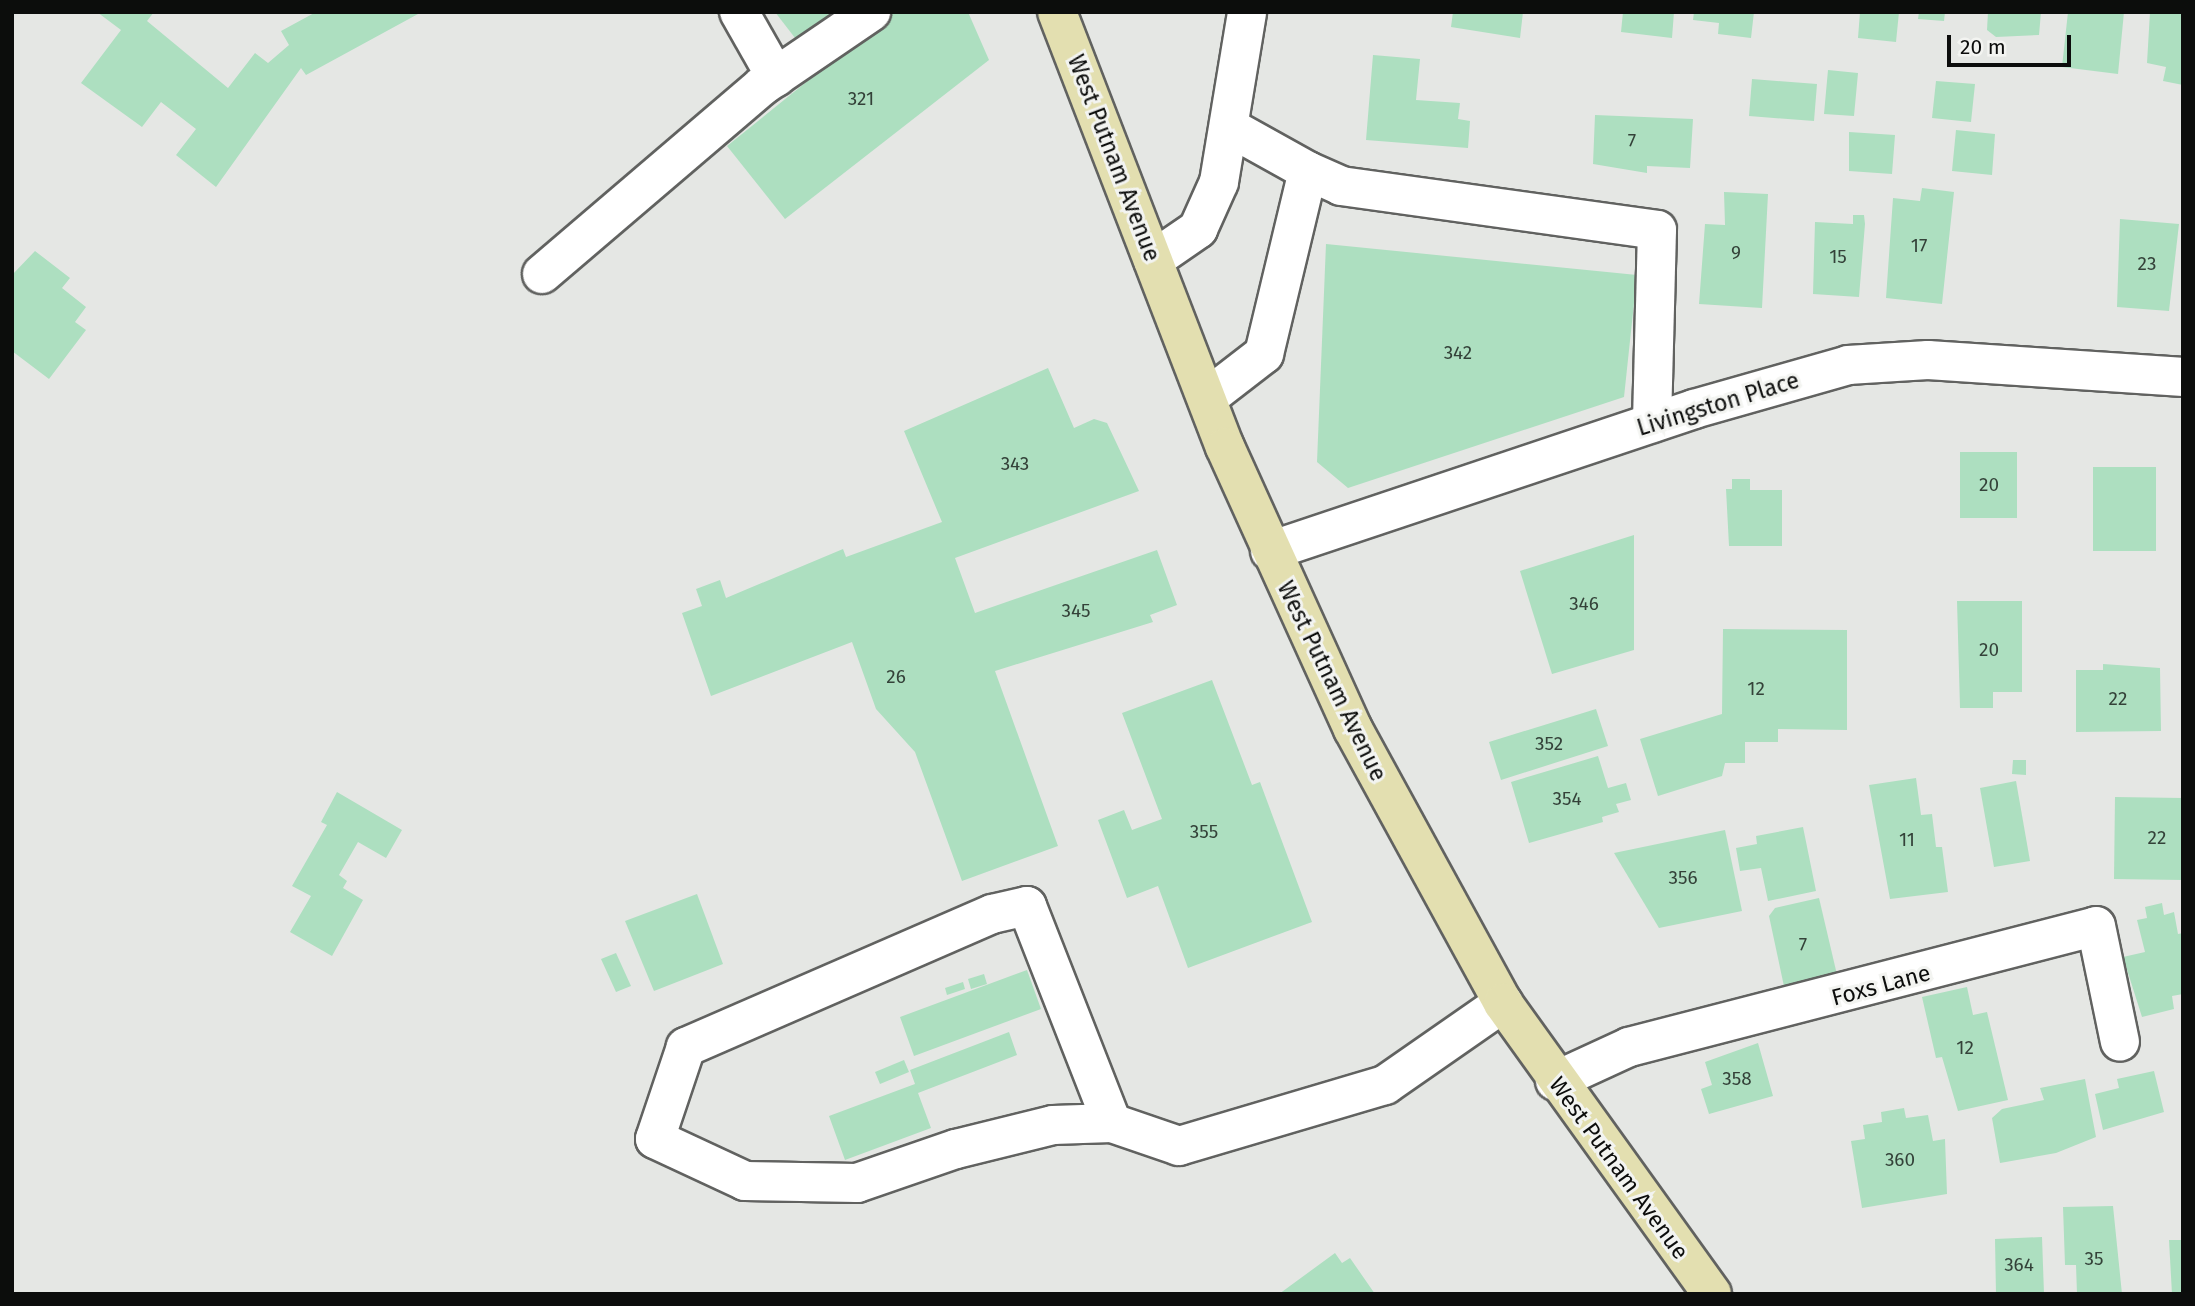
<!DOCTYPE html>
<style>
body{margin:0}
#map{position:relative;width:2195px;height:1306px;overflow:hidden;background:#e5e7e4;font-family:"Fira Sans",sans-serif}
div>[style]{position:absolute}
.building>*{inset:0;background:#addfc0}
.roads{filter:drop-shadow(2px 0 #616260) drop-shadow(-2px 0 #616260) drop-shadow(0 2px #616260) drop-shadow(0 -2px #616260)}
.minor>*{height:38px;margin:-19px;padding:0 19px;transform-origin:19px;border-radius:19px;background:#fff}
.major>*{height:38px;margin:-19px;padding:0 19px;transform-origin:19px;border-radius:19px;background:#e3dfb0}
span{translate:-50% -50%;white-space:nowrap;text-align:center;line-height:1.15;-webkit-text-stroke:6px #f3f4f1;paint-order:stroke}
.number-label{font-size:19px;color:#344239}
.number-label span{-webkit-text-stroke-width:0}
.street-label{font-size:23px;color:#0c0d0c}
.frame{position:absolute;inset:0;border:14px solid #0c0d0c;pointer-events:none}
.scale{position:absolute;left:1947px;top:35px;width:124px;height:32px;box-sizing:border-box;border:4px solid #0c0d0c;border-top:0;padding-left:9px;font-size:21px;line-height:24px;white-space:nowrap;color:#0c0d0c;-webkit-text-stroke:5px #f3f4f1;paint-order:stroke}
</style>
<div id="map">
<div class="building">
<div style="clip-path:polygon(97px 12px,154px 12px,147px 21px,228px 88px,255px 53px,268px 63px,289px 45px,281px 31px,316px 12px,418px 14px,306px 75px,301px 68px,216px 187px,176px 155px,196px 129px,161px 102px,142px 127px,81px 83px,121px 30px)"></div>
<div style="clip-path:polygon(775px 12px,845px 12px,802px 47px)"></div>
<div style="clip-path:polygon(893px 12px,968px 12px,989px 60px,785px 219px,727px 146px)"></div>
<div style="clip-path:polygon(1453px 12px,1523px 12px,1520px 38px,1451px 27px)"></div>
<div style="clip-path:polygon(1623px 12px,1674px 12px,1672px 38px,1621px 32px)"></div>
<div style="clip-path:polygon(1694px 12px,1754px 12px,1751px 38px,1718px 34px,1719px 23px,1693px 20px)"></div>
<div style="clip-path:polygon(1860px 12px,1899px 12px,1896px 42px,1858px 38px)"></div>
<div style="clip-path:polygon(1919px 12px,1945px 12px,1944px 21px,1918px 19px)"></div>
<div style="clip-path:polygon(1988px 12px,2041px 12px,2039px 35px,1996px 37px,1987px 30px)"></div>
<div style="clip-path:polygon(2068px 12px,2124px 12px,2118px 74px,2062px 67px)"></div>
<div style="clip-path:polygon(2150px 12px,2183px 12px,2183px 85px,2163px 81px,2166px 67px,2147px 63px)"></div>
<div style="clip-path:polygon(1373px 55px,1420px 59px,1416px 100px,1460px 103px,1458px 119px,1470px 121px,1468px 148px,1366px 140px)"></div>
<div style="clip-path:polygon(1828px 70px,1858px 73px,1854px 116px,1824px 114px)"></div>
<div style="clip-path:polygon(1752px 79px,1817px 84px,1814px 121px,1749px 116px)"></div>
<div style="clip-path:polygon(1936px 81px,1975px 84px,1971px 122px,1932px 118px)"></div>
<div style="clip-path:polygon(1595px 115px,1693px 119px,1690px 168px,1647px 166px,1647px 173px,1593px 164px)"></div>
<div style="clip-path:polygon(1956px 130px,1995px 134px,1992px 175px,1952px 171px)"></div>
<div style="clip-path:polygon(1849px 132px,1895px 135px,1892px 174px,1849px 171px)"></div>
<div style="clip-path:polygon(1922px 188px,1954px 192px,1942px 304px,1886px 298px,1893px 198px,1920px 201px)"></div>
<div style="clip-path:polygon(1724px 192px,1768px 194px,1762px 308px,1699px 304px,1705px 224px,1725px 225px)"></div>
<div style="clip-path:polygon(1853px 215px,1864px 215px,1865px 224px,1859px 297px,1813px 294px,1815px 222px,1853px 224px)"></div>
<div style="clip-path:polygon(2120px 219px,2179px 224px,2169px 311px,2117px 307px)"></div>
<div style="clip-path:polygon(1326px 244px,1637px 275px,1624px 397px,1348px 488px,1317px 462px)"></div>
<div style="clip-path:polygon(35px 251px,70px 278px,62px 288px,86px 307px,75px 322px,86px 330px,49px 379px,12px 351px,12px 275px)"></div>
<div style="clip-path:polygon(1048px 368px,1074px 428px,1094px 419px,1107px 423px,1139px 491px,955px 558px,975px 613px,1157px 550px,1177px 605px,1150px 615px,1153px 622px,995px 671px,1058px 846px,962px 881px,915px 752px,876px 709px,852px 642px,711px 696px,682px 613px,702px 606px,696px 589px,720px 580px,726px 598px,843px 549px,846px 557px,942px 522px,904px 431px)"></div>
<div style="clip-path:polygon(1960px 452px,2017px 452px,2017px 518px,1960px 518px)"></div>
<div style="clip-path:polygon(2093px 467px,2156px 467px,2156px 551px,2093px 551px)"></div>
<div style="clip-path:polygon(1732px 479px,1750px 479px,1750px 490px,1782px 490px,1782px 546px,1729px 546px,1726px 489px,1732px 489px)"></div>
<div style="clip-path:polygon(1634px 535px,1634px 650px,1552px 674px,1520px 571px)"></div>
<div style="clip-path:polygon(1957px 601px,2022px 601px,2022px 692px,1993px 692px,1993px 708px,1960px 708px)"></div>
<div style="clip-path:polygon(1723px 629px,1847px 630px,1847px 730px,1778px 729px,1778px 742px,1745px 742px,1745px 763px,1725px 763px,1722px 776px,1658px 796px,1640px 739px,1722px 714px)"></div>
<div style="clip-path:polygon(2103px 664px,2160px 668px,2161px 731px,2076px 732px,2076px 670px,2103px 670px)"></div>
<div style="clip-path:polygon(1212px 680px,1252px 785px,1260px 782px,1312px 922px,1188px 968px,1158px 886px,1127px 898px,1098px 820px,1124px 810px,1132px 830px,1162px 819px,1122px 713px)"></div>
<div style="clip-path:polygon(1596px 709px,1608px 746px,1501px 780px,1489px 742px)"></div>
<div style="clip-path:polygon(1598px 756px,1608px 788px,1626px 783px,1631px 800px,1616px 804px,1619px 812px,1602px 817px,1603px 822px,1529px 843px,1511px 782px)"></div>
<div style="clip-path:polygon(2013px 760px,2026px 760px,2026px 775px,2012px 774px)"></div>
<div style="clip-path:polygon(1916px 778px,1921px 815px,1932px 814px,1936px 847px,1942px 847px,1948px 892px,1890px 899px,1869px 785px)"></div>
<div style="clip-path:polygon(2016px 781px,2030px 861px,1994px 867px,1980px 788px)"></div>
<div style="clip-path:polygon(337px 792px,402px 830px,386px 858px,358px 842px,339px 875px,347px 881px,343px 888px,363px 900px,332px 956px,290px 932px,311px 896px,292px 886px,327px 825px,321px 822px)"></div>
<div style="clip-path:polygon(2115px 797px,2183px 798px,2183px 880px,2114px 879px)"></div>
<div style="clip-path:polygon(1803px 827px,1816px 891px,1768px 901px,1761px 868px,1740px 871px,1736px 848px,1757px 844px,1756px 836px)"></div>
<div style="clip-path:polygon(1725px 830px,1742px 911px,1659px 928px,1614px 853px)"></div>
<div style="clip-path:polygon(697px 894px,723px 964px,654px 991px,625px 921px)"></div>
<div style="clip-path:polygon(1819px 898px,1838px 979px,1785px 991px,1769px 916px,1775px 908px)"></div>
<div style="clip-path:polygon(2162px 903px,2164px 915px,2174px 912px,2178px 934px,2183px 933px,2183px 994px,2172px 996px,2174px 1009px,2142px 1017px,2123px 957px,2145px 952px,2137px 920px,2147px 918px,2145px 907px)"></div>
<div style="clip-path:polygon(616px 953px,631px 986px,616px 992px,601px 959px)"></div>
<div style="clip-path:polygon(1027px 970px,1041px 1009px,914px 1056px,900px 1017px)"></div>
<div style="clip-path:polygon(984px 974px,987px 984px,971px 989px,968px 979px)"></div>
<div style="clip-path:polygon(963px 982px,965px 989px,947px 995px,945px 988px)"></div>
<div style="clip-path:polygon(1967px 987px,1973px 1015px,1987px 1012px,2008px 1100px,1958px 1111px,1942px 1057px,1936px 1058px,1922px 997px)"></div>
<div style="clip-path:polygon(1009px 1032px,1017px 1055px,918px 1093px,931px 1128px,845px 1160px,829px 1116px,915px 1084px,910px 1070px)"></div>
<div style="clip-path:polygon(1758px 1043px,1773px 1096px,1709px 1114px,1701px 1089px,1712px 1085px,1705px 1062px)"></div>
<div style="clip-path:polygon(904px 1060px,909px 1072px,880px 1084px,875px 1072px)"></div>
<div style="clip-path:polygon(2154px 1071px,2164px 1112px,2103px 1130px,2095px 1094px,2119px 1088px,2117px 1079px)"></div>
<div style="clip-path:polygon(2085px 1079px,2096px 1137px,2056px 1153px,2000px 1163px,1992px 1118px,2002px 1109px,2044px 1100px,2040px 1088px)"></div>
<div style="clip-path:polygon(1904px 1108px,1906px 1118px,1928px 1115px,1933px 1141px,1945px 1139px,1947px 1194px,1862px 1208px,1851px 1141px,1865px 1139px,1863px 1125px,1882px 1122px,1881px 1112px)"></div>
<div style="clip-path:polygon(2113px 1206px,2122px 1294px,2077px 1294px,2076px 1265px,2065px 1265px,2063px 1207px)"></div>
<div style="clip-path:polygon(2042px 1237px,2044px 1294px,1996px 1294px,1995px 1239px)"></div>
<div style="clip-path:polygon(2169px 1240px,2183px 1240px,2183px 1294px,2172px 1294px)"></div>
<div style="clip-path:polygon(1335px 1253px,1342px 1263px,1350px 1258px,1375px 1294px,1279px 1294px)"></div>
</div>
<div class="roads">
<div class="minor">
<div style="left:739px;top:12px;width:75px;rotate:60.4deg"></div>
<div style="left:1308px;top:171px;width:36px;rotate:24deg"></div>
<div style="left:1341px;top:186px;width:319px;rotate:7.9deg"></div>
<div style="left:1657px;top:230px;width:193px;rotate:91.5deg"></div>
<div style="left:1153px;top:260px;width:55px;rotate:-34.6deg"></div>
<div style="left:1198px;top:229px;width:51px;rotate:-65.9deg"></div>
<div style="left:1219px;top:182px;width:172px;rotate:-80.6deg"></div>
<div style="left:542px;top:274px;width:289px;rotate:-40.5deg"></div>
<div style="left:762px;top:86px;width:132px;rotate:-34.2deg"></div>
<div style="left:1207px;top:398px;width:72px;rotate:-37.7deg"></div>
<div style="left:1264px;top:354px;width:188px;rotate:-76.5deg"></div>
<div style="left:1308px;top:171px;width:90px;rotate:-150.9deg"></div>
<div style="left:1270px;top:551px;width:447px;rotate:-18.5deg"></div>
<div style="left:1694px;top:409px;width:160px;rotate:-15.9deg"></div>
<div style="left:1848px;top:365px;width:80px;rotate:-3.6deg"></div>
<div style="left:1928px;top:360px;width:256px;rotate:3.8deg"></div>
<div style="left:1555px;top:1081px;width:81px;rotate:-24.7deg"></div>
<div style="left:1629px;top:1047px;width:482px;rotate:-14.5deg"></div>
<div style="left:2096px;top:926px;width:118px;rotate:78.3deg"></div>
<div style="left:1112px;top:1123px;width:233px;rotate:-111.4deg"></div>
<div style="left:1027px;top:906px;width:36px;rotate:167deg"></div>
<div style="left:992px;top:914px;width:334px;rotate:156.5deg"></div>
<div style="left:686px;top:1047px;width:97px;rotate:108.6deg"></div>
<div style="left:655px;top:1139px;width:99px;rotate:25deg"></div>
<div style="left:745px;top:1181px;width:112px;rotate:1deg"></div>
<div style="left:857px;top:1183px;width:105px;rotate:-19deg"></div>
<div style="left:956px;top:1149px;width:100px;rotate:-13.9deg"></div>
<div style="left:1053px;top:1125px;width:59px;rotate:-1.9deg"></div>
<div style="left:1112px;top:1123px;width:71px;rotate:18.9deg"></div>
<div style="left:1179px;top:1146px;width:215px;rotate:-16.5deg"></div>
<div style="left:1385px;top:1085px;width:144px;rotate:-34.8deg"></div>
</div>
<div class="major">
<div style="left:1057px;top:12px;width:466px;rotate:68.9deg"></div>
<div style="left:1225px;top:447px;width:310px;rotate:65.6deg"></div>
<div style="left:1353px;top:729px;width:312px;rotate:61.3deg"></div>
<div style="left:1503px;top:1003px;width:358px;rotate:54.3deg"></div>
</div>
</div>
<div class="number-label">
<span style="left:861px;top:99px">321</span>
<span style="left:1632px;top:141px">7</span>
<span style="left:1919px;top:246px">17</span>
<span style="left:1736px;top:253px">9</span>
<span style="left:1838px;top:257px">15</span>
<span style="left:2147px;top:264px">23</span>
<span style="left:1458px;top:353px">342</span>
<span style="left:1015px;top:464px">343</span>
<span style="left:1989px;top:485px">20</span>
<span style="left:1584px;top:604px">346</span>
<span style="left:1076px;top:611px">345</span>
<span style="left:1989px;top:650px">20</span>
<span style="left:896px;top:677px">26</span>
<span style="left:1756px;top:689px">12</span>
<span style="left:2118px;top:699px">22</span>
<span style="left:1549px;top:744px">352</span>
<span style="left:1567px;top:799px">354</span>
<span style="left:1204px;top:832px">355</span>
<span style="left:2157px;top:838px">22</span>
<span style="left:1907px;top:840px">11</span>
<span style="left:1683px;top:878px">356</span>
<span style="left:1803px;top:945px">7</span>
<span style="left:1965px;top:1048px">12</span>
<span style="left:1737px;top:1079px">358</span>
<span style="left:1900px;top:1160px">360</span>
<span style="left:2094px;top:1259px">35</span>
<span style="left:2019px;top:1265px">364</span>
</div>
<div class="street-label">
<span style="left:1114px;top:158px;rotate:69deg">West Putnam Avenue</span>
<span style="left:1718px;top:404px;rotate:-17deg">Livingston Place</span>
<span style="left:1332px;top:681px;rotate:64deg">West Putnam Avenue</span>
<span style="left:1881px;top:985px;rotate:-15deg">Foxs Lane</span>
<span style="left:1619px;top:1168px;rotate:54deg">West Putnam Avenue</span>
</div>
<div class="frame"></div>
<div class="scale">20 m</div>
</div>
